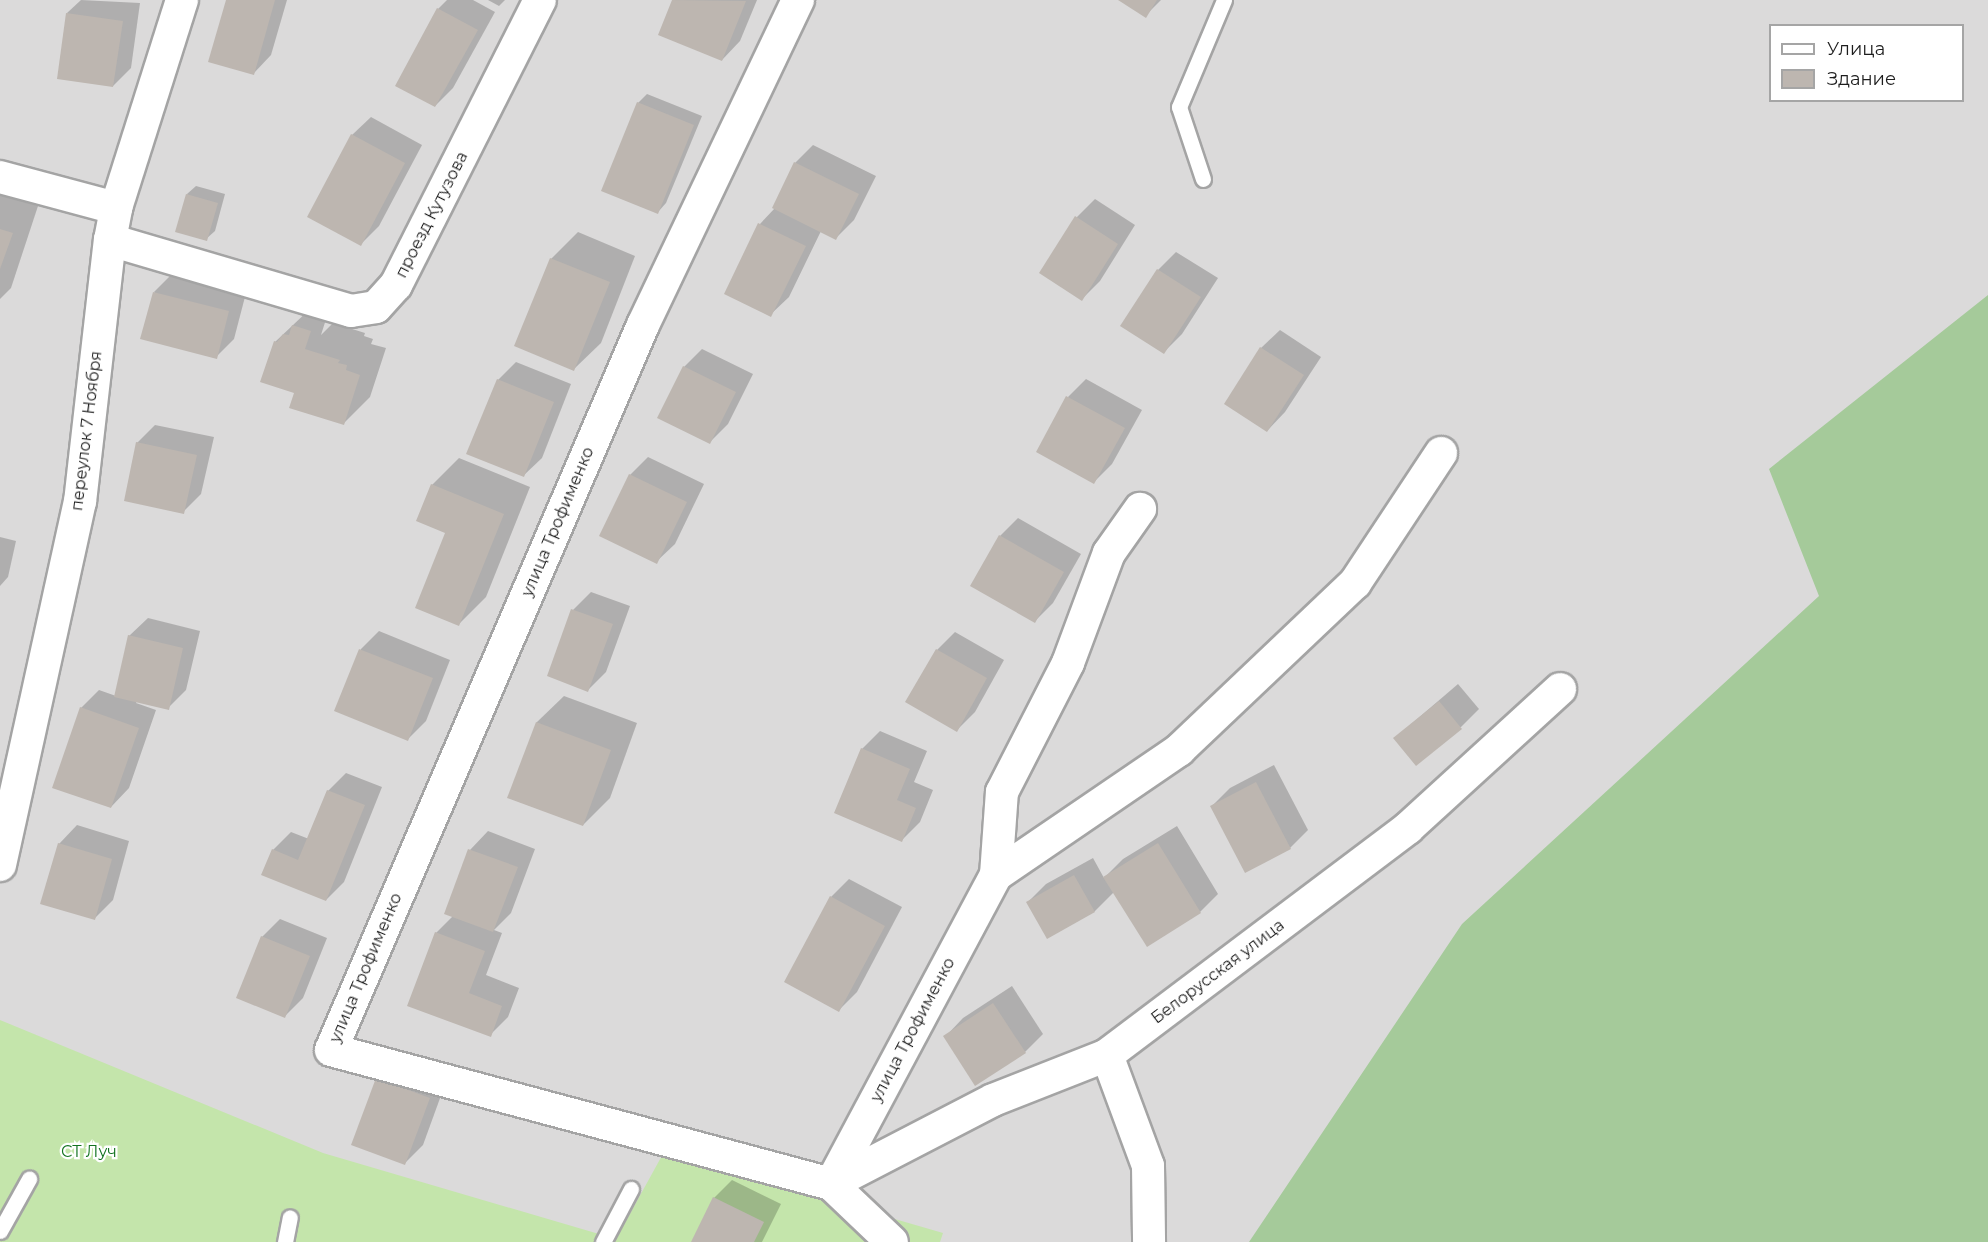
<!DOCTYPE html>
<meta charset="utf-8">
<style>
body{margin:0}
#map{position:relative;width:1988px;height:1242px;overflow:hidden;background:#edeae3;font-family:Montserrat,sans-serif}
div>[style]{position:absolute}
.residential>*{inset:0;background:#dbdada}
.grass>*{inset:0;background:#c4e5ab}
.forest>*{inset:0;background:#a5ca9a}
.shadow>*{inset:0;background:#0003}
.building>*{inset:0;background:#bdb6b0}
.roads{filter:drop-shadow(2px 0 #a4a4a4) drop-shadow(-2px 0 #a4a4a4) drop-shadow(0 2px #a4a4a4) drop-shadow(0 -2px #a4a4a4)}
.lane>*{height:15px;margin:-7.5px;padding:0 7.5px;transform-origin:7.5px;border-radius:7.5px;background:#fff}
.street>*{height:32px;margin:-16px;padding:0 16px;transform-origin:16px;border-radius:16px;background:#fff}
span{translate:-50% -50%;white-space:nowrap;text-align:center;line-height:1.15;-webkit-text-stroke:4.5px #fff;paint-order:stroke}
.street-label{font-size:16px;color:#1d1d1d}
.park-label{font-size:16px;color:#127320}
.legend{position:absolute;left:1769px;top:24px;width:195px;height:78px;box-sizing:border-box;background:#fff;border:2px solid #a5a5a5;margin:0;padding:8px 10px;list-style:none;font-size:18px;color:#1d1d1d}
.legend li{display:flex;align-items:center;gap:12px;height:30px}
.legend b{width:30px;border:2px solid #a5a5a5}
</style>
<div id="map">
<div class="residential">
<div style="clip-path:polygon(evenodd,0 0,1988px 0,1988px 1242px,0 1242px,0 0,1770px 26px,1962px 26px,1962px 100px,1770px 100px,1770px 26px)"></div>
</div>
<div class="grass">
<div style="clip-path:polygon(0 1020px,323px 1153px,616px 1239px,664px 1152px,943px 1233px,940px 1242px,0 1242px)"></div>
</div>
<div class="forest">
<div style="clip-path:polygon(1988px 295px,1988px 1242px,1249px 1242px,1462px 924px,1819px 596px,1769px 469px)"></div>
</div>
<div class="shadow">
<div style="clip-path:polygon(81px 0,140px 3px,131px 68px,113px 86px,67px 13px)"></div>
<div style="clip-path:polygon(227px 0,287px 0,271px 55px,253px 74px)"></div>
<div style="clip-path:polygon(447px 0,473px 0,495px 12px,453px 88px,435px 106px,438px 9px)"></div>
<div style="clip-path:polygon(488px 0,505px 0,499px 6px)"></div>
<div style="clip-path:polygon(674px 0,757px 0,740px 41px,722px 60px,660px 35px)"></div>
<div style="clip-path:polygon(1121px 0,1161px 0,1145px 16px)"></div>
<div style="clip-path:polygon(647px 94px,702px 116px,666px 203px,658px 212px,638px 103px)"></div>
<div style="clip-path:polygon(371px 117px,422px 145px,379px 226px,361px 244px,352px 135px)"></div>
<div style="clip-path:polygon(813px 145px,876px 176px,854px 220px,836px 238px,821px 231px,789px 297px,770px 315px,726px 293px,760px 224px,775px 208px,795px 163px)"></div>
<div style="clip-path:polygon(196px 186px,225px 194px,215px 231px,206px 239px,187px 194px)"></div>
<div style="clip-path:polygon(0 194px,38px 206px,11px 288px,0 299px)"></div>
<div style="clip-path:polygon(1095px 199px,1135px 225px,1100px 281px,1082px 299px,1077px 217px)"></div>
<div style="clip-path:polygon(578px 232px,635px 256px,601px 343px,574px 369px,551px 259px)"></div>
<div style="clip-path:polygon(1176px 252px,1218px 278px,1182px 334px,1164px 352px,1123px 325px,1158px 270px)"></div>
<div style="clip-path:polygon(172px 274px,246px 293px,234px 339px,216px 357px,154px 292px)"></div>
<div style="clip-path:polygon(311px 308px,328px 313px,321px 335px,333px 323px,365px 333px,364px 336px,373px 339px,371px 344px,386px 348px,370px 397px,344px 423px,296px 392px,275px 342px)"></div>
<div style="clip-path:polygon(1280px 330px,1321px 357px,1285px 412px,1267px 431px,1226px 404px,1261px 348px)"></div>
<div style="clip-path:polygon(702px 349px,753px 374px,728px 424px,710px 442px,684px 367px)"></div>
<div style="clip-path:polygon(516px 362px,571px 384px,542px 458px,523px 476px,498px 380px)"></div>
<div style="clip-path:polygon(1086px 379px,1142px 410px,1112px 464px,1094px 482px,1068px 397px)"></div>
<div style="clip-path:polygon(155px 425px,214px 437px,201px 494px,183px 512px,137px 443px)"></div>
<div style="clip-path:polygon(648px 457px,704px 484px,675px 544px,656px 562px,630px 475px)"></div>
<div style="clip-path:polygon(459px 458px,530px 487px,486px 597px,459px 624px,447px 532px,432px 485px)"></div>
<div style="clip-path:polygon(1018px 518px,1081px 554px,1053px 603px,1035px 621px,1000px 536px)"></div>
<div style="clip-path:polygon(0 537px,16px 541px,8px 577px,0 586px)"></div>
<div style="clip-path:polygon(591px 592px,630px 606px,606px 672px,588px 690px,573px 610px)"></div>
<div style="clip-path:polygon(148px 618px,200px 631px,186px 690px,168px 708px,137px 701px,136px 703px,156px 710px,129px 788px,111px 807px,81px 708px,99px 690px,116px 696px,129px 636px)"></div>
<div style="clip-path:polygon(379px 631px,450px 660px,426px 721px,408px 739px,336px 710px,361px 649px)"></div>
<div style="clip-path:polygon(955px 632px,1004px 660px,975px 712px,957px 730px,907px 702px,937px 650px)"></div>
<div style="clip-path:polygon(1458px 684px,1479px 709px,1461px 727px,1395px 738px)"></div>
<div style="clip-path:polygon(564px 696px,637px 723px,610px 798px,583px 825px,509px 798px,537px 722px)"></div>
<div style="clip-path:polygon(880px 731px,927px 751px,914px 782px,933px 790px,920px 822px,902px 840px,862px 749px)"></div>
<div style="clip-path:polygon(1274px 765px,1308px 830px,1290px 848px,1212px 806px,1230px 788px)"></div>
<div style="clip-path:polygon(346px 773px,382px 787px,344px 882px,326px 900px,273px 850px,291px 832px,309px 839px,328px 791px)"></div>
<div style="clip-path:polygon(77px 825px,129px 841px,113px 900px,95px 918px,59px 844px)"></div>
<div style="clip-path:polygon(1177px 826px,1218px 894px,1200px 912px,1147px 945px,1114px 892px,1095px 911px,1048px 937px,1028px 902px,1046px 884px,1093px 858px,1104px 878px,1123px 859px)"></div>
<div style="clip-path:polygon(488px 831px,535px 849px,511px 913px,494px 930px,502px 933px,486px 975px,519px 988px,508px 1017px,490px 1035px,436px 933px,453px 916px,446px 913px,470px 850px)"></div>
<div style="clip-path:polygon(849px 879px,902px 907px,857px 992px,839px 1010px,831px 897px)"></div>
<div style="clip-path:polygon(280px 919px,327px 938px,303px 998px,285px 1016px,262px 937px)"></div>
<div style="clip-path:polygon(1012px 986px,1043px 1034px,1025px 1052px,945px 1037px,963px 1018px)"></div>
<div style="clip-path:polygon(378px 1078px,447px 1079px,423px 1145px,405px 1163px)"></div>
<div style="clip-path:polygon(732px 1180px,781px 1204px,762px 1242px,693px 1242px,714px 1198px)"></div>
</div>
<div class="building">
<div style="clip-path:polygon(226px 0,275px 0,254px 75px,208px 62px)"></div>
<div style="clip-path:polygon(672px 0,746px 1px,722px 61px,658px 35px)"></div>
<div style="clip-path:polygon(1118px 0,1157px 0,1146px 18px)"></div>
<div style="clip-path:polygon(437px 8px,478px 30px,435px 107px,395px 86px)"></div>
<div style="clip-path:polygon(66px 13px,123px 21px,113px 87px,57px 79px)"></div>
<div style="clip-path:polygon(637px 102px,694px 125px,658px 214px,601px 191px)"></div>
<div style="clip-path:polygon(351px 134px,405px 163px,361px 246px,307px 217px)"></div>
<div style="clip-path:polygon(794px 162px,859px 194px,836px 240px,772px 208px)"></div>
<div style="clip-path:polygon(186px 194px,218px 203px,207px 241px,175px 232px)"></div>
<div style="clip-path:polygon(1075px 216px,1118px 244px,1082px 301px,1039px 273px)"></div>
<div style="clip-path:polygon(758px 223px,806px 246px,771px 317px,724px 294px)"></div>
<div style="clip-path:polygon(0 229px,13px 233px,0 269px)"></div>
<div style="clip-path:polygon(550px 258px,610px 282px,574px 371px,514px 346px)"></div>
<div style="clip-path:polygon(1157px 269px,1201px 297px,1164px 354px,1120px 326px)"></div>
<div style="clip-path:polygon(153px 292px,229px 311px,217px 359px,140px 339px)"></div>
<div style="clip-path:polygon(292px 325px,311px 331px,305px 349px,340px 360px,338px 363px,347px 365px,346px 370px,360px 375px,344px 425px,289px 408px,294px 393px,260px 382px,274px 341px,277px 342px,283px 334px,289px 335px)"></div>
<div style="clip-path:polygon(1260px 347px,1304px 375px,1267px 432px,1224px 404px)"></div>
<div style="clip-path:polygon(683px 366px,736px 392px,710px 444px,657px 418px)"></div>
<div style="clip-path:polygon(497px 379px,554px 402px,524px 477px,466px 454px)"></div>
<div style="clip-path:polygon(1066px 396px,1125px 428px,1094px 484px,1036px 452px)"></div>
<div style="clip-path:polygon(136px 442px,197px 455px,184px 514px,124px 501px)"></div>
<div style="clip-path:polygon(629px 474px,687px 502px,657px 564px,599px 536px)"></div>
<div style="clip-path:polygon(431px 484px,504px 514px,459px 626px,415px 608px,445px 533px,416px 521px)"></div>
<div style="clip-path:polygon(999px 535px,1064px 572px,1035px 623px,970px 586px)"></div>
<div style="clip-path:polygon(571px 609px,613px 624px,588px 692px,547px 676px)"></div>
<div style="clip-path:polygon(128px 635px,183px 648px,169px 710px,114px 697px)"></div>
<div style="clip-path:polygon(359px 649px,433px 678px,408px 741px,334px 711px)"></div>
<div style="clip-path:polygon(936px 649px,987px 678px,957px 732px,905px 702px)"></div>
<div style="clip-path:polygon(1439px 701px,1462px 729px,1416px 766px,1393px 738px)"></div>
<div style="clip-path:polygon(80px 707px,139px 728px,111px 808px,52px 788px)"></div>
<div style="clip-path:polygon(536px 722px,611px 750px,583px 826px,507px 798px)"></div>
<div style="clip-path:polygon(861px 748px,910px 769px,897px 800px,916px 808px,902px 842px,834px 813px)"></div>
<div style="clip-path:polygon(1256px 782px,1291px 849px,1245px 873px,1210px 806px)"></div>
<div style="clip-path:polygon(327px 790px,365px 805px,326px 901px,261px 875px,272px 849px,298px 860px)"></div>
<div style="clip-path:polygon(58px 843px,112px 859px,95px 920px,40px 904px)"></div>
<div style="clip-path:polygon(1158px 843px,1201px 913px,1147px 947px,1103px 877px)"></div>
<div style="clip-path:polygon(468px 849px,518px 867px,493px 932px,444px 914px)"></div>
<div style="clip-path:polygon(1074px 875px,1095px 912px,1047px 939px,1026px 902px)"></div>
<div style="clip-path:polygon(830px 896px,885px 926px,839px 1012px,784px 982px)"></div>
<div style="clip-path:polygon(435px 932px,485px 951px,469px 993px,502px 1006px,491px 1037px,407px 1006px)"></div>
<div style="clip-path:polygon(261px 936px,310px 956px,285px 1018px,236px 998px)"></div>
<div style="clip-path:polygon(993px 1003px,1026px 1053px,975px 1086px,943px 1036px)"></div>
<div style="clip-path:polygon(376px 1078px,430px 1098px,405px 1165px,351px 1145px)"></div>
<div style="clip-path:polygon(713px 1197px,764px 1222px,754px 1242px,691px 1242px)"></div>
</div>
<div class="roads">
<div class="lane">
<div style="left:1203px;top:179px;width:76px;rotate:-108.4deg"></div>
<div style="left:1179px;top:107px;width:116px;rotate:-67.2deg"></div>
<div style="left:0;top:1231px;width:60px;rotate:-60.9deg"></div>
<div style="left:285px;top:1242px;width:25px;rotate:-79deg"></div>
<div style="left:603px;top:1242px;width:60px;rotate:-62.2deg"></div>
</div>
<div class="street">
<div style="left:798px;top:0;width:360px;rotate:115.5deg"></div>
<div style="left:643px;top:325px;width:789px;rotate:113.28deg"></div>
<div style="left:331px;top:1050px;width:518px;rotate:15deg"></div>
<div style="left:831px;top:1184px;width:84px;rotate:43.6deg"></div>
<div style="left:0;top:177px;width:120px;rotate:15deg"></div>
<div style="left:110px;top:240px;width:251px;rotate:16.4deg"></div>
<div style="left:351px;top:311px;width:25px;rotate:-9deg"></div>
<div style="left:376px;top:307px;width:30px;rotate:-48deg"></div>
<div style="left:396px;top:285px;width:319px;rotate:-63.2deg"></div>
<div style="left:0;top:865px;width:372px;rotate:-77.6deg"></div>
<div style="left:80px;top:502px;width:264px;rotate:-83.5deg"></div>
<div style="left:110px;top:240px;width:33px;rotate:-79deg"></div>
<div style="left:116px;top:208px;width:218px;rotate:-72.4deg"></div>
<div style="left:996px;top:875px;width:222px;rotate:-34.3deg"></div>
<div style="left:1179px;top:750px;width:243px;rotate:-43.5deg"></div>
<div style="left:1355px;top:583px;width:156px;rotate:-56.5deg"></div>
<div style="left:1107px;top:1055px;width:118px;rotate:69.7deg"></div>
<div style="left:1148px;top:1166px;width:76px;rotate:89.2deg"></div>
<div style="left:831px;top:1184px;width:182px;rotate:-27.4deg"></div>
<div style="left:993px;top:1100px;width:123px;rotate:-21.5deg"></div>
<div style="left:1107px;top:1055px;width:377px;rotate:-37deg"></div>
<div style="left:1408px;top:828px;width:206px;rotate:-42.4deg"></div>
<div style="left:831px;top:1184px;width:350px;rotate:-61.9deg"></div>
<div style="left:996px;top:875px;width:83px;rotate:-85.9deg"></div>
<div style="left:1002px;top:792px;width:145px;rotate:-62.9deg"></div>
<div style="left:1068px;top:663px;width:117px;rotate:-69.6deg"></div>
<div style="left:1109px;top:553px;width:54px;rotate:-54.8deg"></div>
</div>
</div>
<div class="street-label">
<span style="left:432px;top:215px;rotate:-63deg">проезд Кутузова</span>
<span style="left:87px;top:431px;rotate:-83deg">переулок 7 Ноября</span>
<span style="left:558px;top:522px;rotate:-67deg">улица Трофименко</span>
<span style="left:366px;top:968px;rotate:-67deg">улица Трофименко</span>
<span style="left:1218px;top:972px;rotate:-37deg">Белорусская улица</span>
<span style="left:913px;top:1030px;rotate:-62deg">улица Трофименко</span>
</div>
<div class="park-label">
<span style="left:89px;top:1152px">СТ Луч</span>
</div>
<ul class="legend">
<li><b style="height:8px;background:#fff"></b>Улица</li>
<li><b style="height:16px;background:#bdb6b0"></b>Здание</li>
</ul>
</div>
